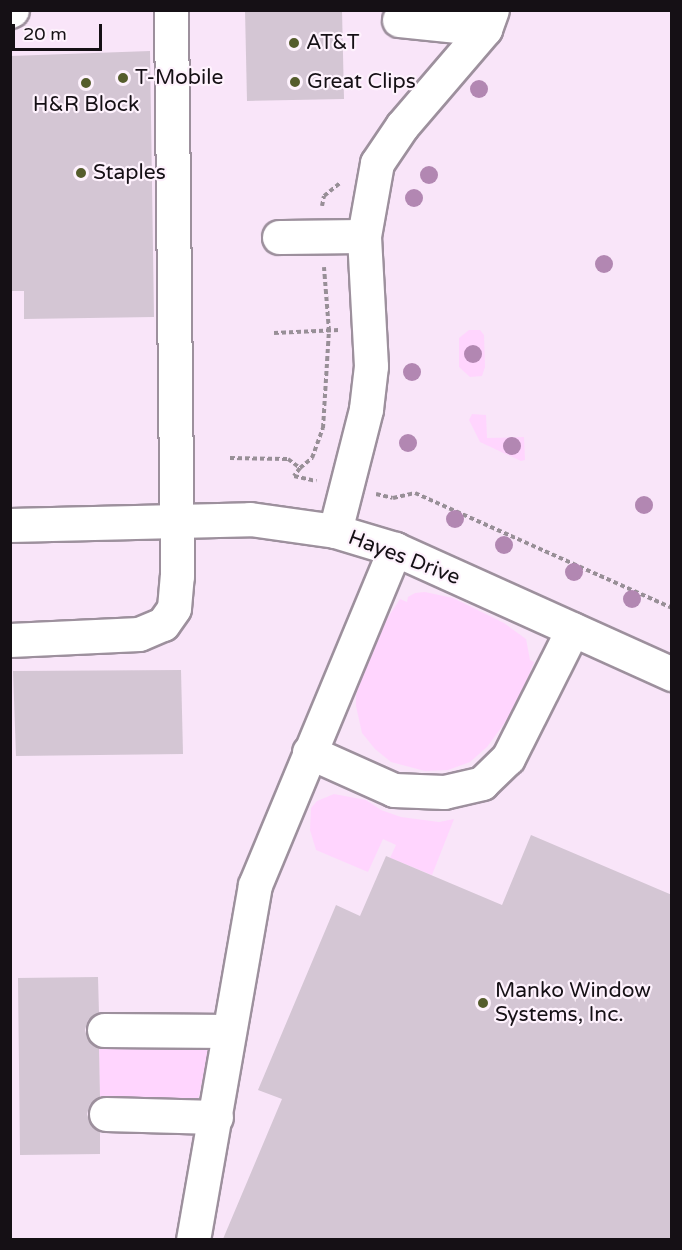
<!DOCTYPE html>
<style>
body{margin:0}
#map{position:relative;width:682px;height:1250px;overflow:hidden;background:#fef2fd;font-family:"Varela Round",sans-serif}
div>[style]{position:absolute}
.built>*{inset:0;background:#f9e5f9}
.green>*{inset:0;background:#ffd5fe}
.building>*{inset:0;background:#d4c6d4}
.path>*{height:4px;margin-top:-2px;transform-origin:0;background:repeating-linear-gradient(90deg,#988f97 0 4.5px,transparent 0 7.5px)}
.roads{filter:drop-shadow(2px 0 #9d909d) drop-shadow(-2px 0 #9d909d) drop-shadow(0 2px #9d909d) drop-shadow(0 -2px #9d909d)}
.minor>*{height:33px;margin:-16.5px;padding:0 16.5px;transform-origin:16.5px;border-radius:16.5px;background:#fff}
.trees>*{width:18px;height:18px;margin:-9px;border-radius:50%;background:#b287b2}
.dots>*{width:16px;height:16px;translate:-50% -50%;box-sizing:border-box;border:3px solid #fef2fd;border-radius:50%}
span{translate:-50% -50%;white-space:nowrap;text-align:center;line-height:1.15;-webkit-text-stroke:4.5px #fef2fd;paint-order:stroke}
.poi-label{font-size:21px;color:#151015}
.left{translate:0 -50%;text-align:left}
.street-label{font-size:21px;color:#151015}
.frame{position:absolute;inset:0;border:12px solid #151015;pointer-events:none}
.scale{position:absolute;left:12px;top:24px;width:90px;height:27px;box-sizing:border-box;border:3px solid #151015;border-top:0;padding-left:8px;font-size:18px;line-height:21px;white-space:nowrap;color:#151015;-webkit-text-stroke:4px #fef2fd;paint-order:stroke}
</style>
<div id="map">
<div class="built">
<div style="clip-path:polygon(10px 11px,671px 11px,671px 1239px,11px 1239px)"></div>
</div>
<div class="green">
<div style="clip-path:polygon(469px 330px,480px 330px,484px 335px,485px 367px,482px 376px,470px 377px,459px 367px,459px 338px)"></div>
<div style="clip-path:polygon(472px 414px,486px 415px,487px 438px,524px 437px,525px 460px,521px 461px,480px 442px,469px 420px)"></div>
<div style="clip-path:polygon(425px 592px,453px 598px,504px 623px,526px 639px,530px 660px,534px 662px,513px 715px,509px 717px,487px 747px,470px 762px,448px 770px,425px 771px,391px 762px,375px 749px,362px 733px,356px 706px,356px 695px,368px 659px,385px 622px,400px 599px,407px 602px,408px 597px,415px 593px)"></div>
<div style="clip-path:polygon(334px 794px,366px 800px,381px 810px,401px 817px,439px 822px,454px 819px,432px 875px,390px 858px,396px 845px,383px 839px,368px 872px,316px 850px,310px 830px,311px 808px,317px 801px)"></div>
<div style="clip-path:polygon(212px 1037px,198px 1100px,100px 1101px,99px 1039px)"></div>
</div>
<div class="building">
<div style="clip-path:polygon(245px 10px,342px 10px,344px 99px,247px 101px)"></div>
<div style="clip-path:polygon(150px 51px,154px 317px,24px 319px,24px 291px,10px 291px,10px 56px)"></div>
<div style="clip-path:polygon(181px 670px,183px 754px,16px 756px,13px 671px)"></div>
<div style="clip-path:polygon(531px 835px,672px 895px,672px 1239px,223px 1239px,282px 1099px,258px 1090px,336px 905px,360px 916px,386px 856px,502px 905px)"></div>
<div style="clip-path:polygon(98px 977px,99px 1013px,88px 1020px,85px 1030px,88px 1040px,99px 1048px,100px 1097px,90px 1104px,87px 1114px,90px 1123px,100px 1131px,100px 1154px,20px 1155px,18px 978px)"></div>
</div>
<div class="path">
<div style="left:322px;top:206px;width:10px;rotate:-79deg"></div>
<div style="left:324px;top:196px;width:21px;rotate:-39deg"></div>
<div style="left:274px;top:333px;width:65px;rotate:-2.6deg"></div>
<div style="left:230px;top:458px;width:58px;rotate:1deg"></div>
<div style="left:288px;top:459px;width:15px;rotate:37deg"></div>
<div style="left:300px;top:468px;width:10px;rotate:127deg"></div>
<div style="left:294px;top:476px;width:23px;rotate:13deg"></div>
<div style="left:300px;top:468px;width:16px;rotate:-40deg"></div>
<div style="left:312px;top:458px;width:32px;rotate:-70deg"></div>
<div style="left:323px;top:428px;width:97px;rotate:-86.5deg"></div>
<div style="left:329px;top:331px;width:64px;rotate:-94.5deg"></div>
<div style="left:376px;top:494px;width:17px;rotate:13deg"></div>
<div style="left:393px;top:498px;width:23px;rotate:-13deg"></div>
<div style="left:415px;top:493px;width:282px;rotate:24.1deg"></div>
</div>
<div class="roads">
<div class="minor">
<div style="left:10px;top:11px;width:2px;rotate:-27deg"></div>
<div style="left:399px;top:20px;width:86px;rotate:6deg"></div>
<div style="left:279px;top:237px;width:85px;rotate:-0.7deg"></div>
<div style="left:10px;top:525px;width:240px;rotate:-1.4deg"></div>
<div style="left:250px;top:519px;width:86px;rotate:8deg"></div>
<div style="left:335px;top:531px;width:63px;rotate:16.7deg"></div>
<div style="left:395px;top:549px;width:304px;rotate:24.3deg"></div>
<div style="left:335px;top:531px;width:126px;rotate:-75.7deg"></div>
<div style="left:366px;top:409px;width:43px;rotate:-83.4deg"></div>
<div style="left:371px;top:366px;width:130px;rotate:-93.1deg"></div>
<div style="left:364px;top:236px;width:74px;rotate:-79.9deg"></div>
<div style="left:377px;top:163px;width:45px;rotate:-56deg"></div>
<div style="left:402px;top:126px;width:128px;rotate:-49.4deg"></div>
<div style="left:485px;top:29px;width:20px;rotate:-70deg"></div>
<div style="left:10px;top:640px;width:129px;rotate:-2.7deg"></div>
<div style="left:139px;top:634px;width:26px;rotate:-23deg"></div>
<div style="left:163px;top:624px;width:19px;rotate:-55deg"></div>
<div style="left:174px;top:608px;width:32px;rotate:-85deg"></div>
<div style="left:177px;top:576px;width:566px;rotate:-90.61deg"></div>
<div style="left:309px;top:752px;width:93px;rotate:24.1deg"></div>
<div style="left:394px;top:790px;width:50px;rotate:2.3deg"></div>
<div style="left:444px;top:792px;width:39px;rotate:-13deg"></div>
<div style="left:482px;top:783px;width:36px;rotate:-44deg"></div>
<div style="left:508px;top:758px;width:144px;rotate:-63.3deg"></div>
<div style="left:104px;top:1030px;width:125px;rotate:0.5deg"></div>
<div style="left:106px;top:1114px;width:110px;rotate:1.6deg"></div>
<div style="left:193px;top:1240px;width:360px;rotate:-80.1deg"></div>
<div style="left:255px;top:885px;width:364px;rotate:-67.4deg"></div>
</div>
</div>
<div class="trees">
<div style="left:479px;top:89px"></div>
<div style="left:429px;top:175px"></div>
<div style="left:414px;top:198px"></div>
<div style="left:604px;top:264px"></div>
<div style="left:473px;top:354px"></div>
<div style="left:412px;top:372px"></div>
<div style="left:408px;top:443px"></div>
<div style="left:512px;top:446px"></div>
<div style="left:644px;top:505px"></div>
<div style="left:455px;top:519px"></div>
<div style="left:504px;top:545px"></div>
<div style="left:574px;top:572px"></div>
<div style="left:632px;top:599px"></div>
</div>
<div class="dots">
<div style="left:294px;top:43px;background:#555d2c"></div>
<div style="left:123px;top:78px;background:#555d2c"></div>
<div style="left:295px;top:82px;background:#555d2c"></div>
<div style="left:86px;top:83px;background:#555d2c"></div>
<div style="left:81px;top:173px;background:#555d2c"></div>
<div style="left:483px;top:1003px;background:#555d2c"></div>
</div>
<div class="poi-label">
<span class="left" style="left:306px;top:43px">AT&amp;T</span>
<span class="left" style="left:135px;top:78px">T-Mobile</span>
<span class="left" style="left:307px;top:82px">Great Clips</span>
<span style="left:86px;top:105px">H&amp;R Block</span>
<span class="left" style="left:93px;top:173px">Staples</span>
<span class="left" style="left:495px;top:1003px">Manko Window<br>Systems, Inc.</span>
</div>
<div class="street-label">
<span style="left:404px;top:558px;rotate:21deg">Hayes Drive</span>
</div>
<div class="frame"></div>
<div class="scale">20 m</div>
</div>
